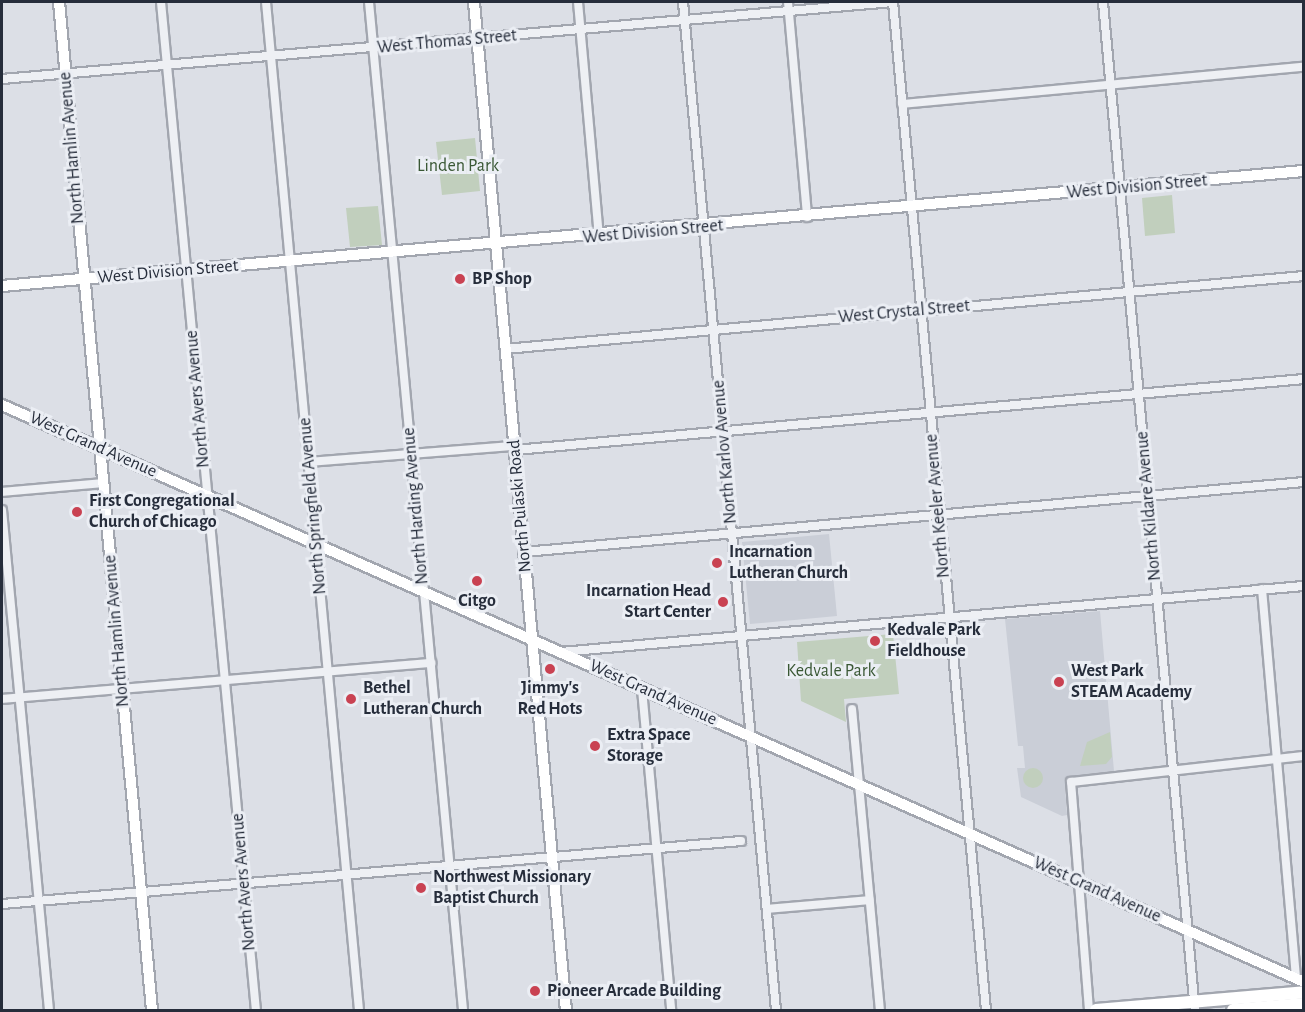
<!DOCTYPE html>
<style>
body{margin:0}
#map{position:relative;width:1305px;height:1012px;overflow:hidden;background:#dcdfe6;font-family:"Alegreya Sans",sans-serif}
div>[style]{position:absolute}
.built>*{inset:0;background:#caced7}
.green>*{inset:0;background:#c1cfbd}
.round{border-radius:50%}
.roads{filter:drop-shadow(2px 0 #a2a6af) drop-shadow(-2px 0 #a2a6af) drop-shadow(0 2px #a2a6af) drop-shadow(0 -2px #a2a6af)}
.street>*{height:8px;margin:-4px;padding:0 4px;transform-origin:4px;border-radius:4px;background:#eef0f4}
.secondary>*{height:10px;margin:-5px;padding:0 5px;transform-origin:5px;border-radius:5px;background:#fff}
.primary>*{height:12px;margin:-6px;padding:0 6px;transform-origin:6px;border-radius:6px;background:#fff}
.dots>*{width:16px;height:16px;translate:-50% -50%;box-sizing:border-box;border:3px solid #ebeef4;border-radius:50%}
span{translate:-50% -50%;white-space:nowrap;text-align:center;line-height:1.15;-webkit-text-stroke:6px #ebeef4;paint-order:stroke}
.street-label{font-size:18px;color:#262d3b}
.park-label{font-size:18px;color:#395734}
.poi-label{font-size:18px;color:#262d3b;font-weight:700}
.left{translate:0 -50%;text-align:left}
.right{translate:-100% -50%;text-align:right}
.frame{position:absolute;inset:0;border:3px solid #262d3b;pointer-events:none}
</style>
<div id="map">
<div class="built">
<div style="clip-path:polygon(829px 534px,837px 616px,750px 624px,742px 542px)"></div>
<div style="clip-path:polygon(1100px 611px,1114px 771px,1072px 776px,1065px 784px,1067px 815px,1062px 816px,1021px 797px,1017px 768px,1025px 768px,1023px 746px,1018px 746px,1005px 619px)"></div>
</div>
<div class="green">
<div style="clip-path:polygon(475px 138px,480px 191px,442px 195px,436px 142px)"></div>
<div style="clip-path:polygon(1172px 195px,1175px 233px,1145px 236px,1142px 198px)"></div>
<div style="clip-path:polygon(378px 206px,382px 245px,350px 247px,346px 208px)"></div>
<div style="clip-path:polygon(893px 634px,899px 694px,844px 699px,846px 722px,801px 701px,797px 642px)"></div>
<div style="clip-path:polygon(1110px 732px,1112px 757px,1106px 764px,1080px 766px,1087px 742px)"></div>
<div class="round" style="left:1023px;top:768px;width:20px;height:20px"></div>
</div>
<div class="roads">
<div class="street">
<div style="left:161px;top:2px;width:1012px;rotate:84.62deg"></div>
<div style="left:266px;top:2px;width:1012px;rotate:84.73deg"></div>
<div style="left:369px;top:2px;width:1012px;rotate:84.67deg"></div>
<div style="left:578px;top:2px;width:235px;rotate:84.9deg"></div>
<div style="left:683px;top:2px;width:1012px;rotate:84.73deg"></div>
<div style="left:788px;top:2px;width:216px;rotate:84.9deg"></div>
<div style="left:893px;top:2px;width:1012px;rotate:84.73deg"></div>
<div style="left:1103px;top:2px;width:1012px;rotate:84.79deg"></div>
<div style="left:2px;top:79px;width:893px;rotate:-4.94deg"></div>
<div style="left:902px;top:104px;width:404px;rotate:-5.3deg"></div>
<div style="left:505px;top:349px;width:802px;rotate:-5.22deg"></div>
<div style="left:515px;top:450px;width:792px;rotate:-5.14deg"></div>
<div style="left:309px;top:462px;width:206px;rotate:-4.5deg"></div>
<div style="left:2px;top:492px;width:101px;rotate:-5.1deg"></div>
<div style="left:2px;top:510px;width:502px;rotate:84.63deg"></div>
<div style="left:524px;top:552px;width:783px;rotate:-5.13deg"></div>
<div style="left:1262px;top:589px;width:390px;rotate:85deg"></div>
<div style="left:561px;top:652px;width:746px;rotate:-5.08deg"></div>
<div style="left:642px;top:689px;width:322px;rotate:84.8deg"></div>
<div style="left:2px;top:699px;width:431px;rotate:-4.8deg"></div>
<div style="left:852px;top:709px;width:302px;rotate:84.7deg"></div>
<div style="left:2px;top:904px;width:742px;rotate:-4.87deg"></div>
<div style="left:767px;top:909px;width:103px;rotate:-5deg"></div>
<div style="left:1089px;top:1010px;width:229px;rotate:-94.5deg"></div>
<div style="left:1071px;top:782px;width:234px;rotate:-6.4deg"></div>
</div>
<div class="secondary">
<div style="left:59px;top:2px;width:1012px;rotate:84.73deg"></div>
<div style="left:474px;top:2px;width:1012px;rotate:84.79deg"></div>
<div style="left:2px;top:286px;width:1307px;rotate:-5.05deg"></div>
<div style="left:2px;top:405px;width:1424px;rotate:23.9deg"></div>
</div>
<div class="primary">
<div style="left:1096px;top:1010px;width:209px;rotate:-4.9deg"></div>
<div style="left:1233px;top:1010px;width:71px;rotate:-4.8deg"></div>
</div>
</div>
<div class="dots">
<div style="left:460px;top:279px;background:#c94252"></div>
<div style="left:77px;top:512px;background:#c94252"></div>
<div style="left:717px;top:563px;background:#c94252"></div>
<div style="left:477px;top:581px;background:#c94252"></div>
<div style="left:723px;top:602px;background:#c94252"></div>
<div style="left:875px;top:641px;background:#c94252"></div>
<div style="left:550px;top:669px;background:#c94252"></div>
<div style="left:1059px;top:682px;background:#c94252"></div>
<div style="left:351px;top:699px;background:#c94252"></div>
<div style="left:595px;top:746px;background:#c94252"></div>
<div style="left:421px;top:888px;background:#c94252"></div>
<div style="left:535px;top:991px;background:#c94252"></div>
</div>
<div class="street-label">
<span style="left:447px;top:42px;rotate:-5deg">West Thomas Street</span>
<span style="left:72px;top:148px;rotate:-95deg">North Hamlin Avenue</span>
<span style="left:1137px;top:187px;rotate:-5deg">West Division Street</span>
<span style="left:653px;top:232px;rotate:-5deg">West Division Street</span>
<span style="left:168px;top:272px;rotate:-5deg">West Division Street</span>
<span style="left:904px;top:312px;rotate:-5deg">West Crystal Street</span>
<span style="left:198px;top:399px;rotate:-95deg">North Avers Avenue</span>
<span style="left:93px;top:445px;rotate:24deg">West Grand Avenue</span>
<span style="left:725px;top:452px;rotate:-95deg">North Karlov Avenue</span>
<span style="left:313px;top:506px;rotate:-95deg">North Springfield Avenue</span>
<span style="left:416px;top:506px;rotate:-95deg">North Harding Avenue</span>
<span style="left:520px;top:506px;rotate:-95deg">North Pulaski Road</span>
<span style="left:938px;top:506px;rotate:-95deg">North Keeler Avenue</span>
<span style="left:1149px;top:506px;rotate:-95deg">North Kildare Avenue</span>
<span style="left:117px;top:631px;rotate:-95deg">North Hamlin Avenue</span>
<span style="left:653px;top:693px;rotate:24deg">West Grand Avenue</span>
<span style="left:244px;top:882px;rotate:-95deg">North Avers Avenue</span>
<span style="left:1097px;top:890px;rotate:24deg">West Grand Avenue</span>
</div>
<div class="park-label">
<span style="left:458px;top:166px">Linden Park</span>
<span style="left:831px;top:671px">Kedvale Park</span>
</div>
<div class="poi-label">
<span class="left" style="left:472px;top:279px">BP Shop</span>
<span class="left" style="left:89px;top:512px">First Congregational<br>Church of Chicago</span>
<span class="left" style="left:729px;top:563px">Incarnation<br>Lutheran Church</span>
<span class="right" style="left:711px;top:602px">Incarnation Head<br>Start Center</span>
<span style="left:477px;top:601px">Citgo</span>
<span class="left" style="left:887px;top:641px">Kedvale Park<br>Fieldhouse</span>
<span class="left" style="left:1071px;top:682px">West Park<br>STEAM Academy</span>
<span class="left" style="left:363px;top:699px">Bethel<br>Lutheran Church</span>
<span style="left:550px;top:699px">Jimmy's<br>Red Hots</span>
<span class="left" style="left:607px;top:746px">Extra Space<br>Storage</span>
<span class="left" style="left:433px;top:888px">Northwest Missionary<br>Baptist Church</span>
<span class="left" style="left:547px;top:991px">Pioneer Arcade Building</span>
</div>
<div class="frame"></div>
</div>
